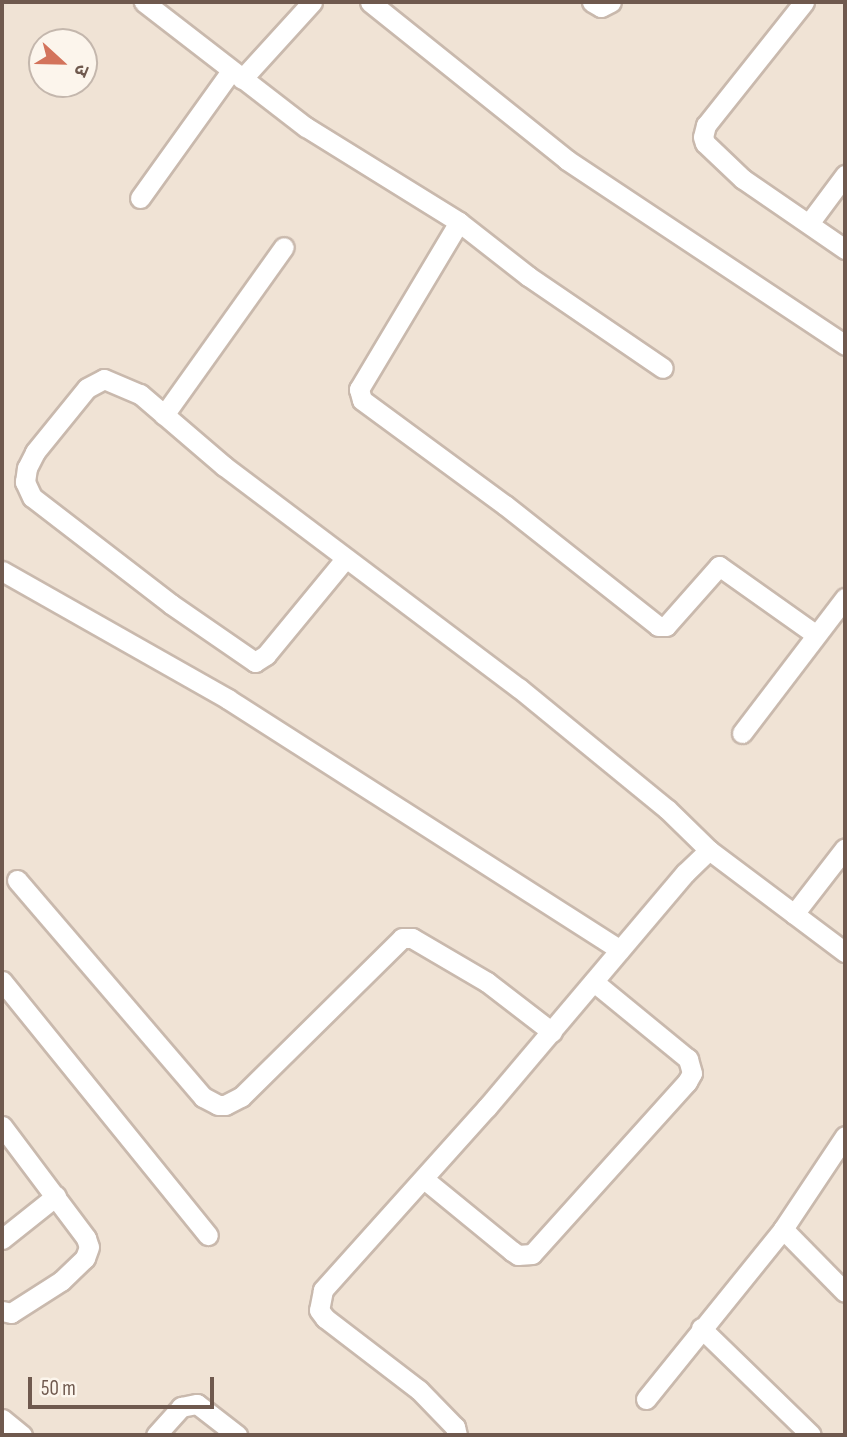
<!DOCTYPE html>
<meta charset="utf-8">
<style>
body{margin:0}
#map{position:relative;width:847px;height:1437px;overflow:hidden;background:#f9f1e6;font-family:"Sofia Sans Condensed","Noto Sans Devanagari",sans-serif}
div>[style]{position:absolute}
.residential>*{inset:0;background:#f0e3d5}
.roads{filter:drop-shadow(2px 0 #c9b9ad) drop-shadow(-2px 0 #c9b9ad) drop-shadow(0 2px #c9b9ad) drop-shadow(0 -2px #c9b9ad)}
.street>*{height:19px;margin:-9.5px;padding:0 9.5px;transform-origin:9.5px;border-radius:9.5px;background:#fff}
span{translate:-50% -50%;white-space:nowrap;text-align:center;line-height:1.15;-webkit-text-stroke:6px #fcf5ec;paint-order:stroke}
.frame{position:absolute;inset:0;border:4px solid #6f594e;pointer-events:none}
.north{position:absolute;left:28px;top:28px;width:70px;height:70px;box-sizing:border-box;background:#fcf5ec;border:2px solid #c4b7ad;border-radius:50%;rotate:112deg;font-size:19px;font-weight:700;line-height:28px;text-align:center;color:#6f594e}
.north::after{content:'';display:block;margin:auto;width:24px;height:32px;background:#d3735b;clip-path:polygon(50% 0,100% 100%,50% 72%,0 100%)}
.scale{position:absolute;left:28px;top:1377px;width:186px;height:32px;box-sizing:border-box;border:4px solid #6f594e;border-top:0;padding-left:9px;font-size:21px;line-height:24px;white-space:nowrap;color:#6f594e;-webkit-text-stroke:5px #fcf5ec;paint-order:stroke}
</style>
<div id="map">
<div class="residential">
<div style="clip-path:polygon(evenodd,2px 2px,845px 2px,845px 1435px,2px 1435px,2px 2px,42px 42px,84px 42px,84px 84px,42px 84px,42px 42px)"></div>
</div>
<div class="roads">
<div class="street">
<div style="left:144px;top:2px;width:205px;rotate:37.7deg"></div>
<div style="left:306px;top:127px;width:180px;rotate:31.8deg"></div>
<div style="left:459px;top:222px;width:88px;rotate:38deg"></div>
<div style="left:528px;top:276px;width:163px;rotate:34.3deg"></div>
<div style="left:370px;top:2px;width:253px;rotate:38.7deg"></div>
<div style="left:567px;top:160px;width:334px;rotate:33.6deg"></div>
<div style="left:592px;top:2px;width:10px;rotate:29deg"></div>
<div style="left:601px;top:7px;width:11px;rotate:-27deg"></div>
<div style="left:804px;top:2px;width:157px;rotate:128.5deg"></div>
<div style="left:706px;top:125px;width:12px;rotate:104deg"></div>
<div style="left:703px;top:137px;width:6px;rotate:72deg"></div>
<div style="left:705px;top:143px;width:52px;rotate:43.5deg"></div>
<div style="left:743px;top:179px;width:124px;rotate:34.5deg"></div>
<div style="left:242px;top:79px;width:104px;rotate:-47.7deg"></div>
<div style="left:140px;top:198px;width:156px;rotate:-54.4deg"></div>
<div style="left:459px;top:222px;width:195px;rotate:120.9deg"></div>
<div style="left:359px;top:389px;width:11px;rotate:75deg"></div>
<div style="left:362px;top:400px;width:177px;rotate:36.3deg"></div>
<div style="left:505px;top:505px;width:195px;rotate:38.3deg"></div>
<div style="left:658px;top:626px;width:8px"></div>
<div style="left:666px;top:626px;width:80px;rotate:-48.5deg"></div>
<div style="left:719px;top:566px;width:118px;rotate:35.3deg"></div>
<div style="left:810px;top:222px;width:59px;rotate:-53.3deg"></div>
<div style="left:164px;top:415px;width:206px;rotate:-54.5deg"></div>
<div style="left:345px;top:559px;width:124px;rotate:129.5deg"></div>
<div style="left:266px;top:655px;width:13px;rotate:148deg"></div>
<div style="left:255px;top:662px;width:102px;rotate:-145.4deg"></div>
<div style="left:171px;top:604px;width:175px;rotate:-142.4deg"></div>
<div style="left:32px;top:497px;width:17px;rotate:-115deg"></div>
<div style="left:25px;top:482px;width:14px;rotate:-82deg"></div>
<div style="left:27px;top:468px;width:18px;rotate:-63deg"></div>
<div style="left:35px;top:452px;width:82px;rotate:-50.9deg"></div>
<div style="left:87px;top:388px;width:19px;rotate:-28deg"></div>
<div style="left:104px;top:379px;width:39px;rotate:23deg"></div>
<div style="left:140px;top:394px;width:111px;rotate:40.6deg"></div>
<div style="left:224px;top:466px;width:369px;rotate:37deg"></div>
<div style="left:519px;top:688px;width:191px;rotate:39.3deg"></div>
<div style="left:667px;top:809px;width:59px;rotate:44.3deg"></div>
<div style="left:709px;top:850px;width:33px;rotate:136deg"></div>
<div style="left:685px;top:873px;width:307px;rotate:130.2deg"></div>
<div style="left:487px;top:1107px;width:246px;rotate:131.9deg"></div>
<div style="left:323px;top:1290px;width:20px;rotate:101deg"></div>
<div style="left:319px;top:1310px;width:10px;rotate:53deg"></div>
<div style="left:325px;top:1318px;width:118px;rotate:37.5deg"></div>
<div style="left:419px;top:1390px;width:52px;rotate:45.8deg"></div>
<div style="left:455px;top:1427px;width:8px;rotate:76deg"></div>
<div style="left:2px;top:571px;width:260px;rotate:29.5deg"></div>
<div style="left:228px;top:699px;width:465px;rotate:32.6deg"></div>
<div style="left:742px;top:733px;width:170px;rotate:-52.7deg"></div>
<div style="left:709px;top:850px;width:170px;rotate:36.9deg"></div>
<div style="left:17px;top:880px;width:286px;rotate:49.4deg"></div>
<div style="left:203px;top:1097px;width:17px;rotate:28deg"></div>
<div style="left:218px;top:1105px;width:7px"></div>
<div style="left:225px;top:1105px;width:18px;rotate:-27deg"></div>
<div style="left:241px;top:1097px;width:226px;rotate:-44.6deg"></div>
<div style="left:402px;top:938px;width:10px"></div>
<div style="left:412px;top:938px;width:87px;rotate:30.4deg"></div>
<div style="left:487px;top:982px;width:82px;rotate:37.6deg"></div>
<div style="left:794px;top:914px;width:83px;rotate:-52.3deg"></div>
<div style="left:2px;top:981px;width:327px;rotate:51deg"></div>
<div style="left:2px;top:1126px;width:140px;rotate:53.1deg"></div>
<div style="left:86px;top:1238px;width:9px;rotate:72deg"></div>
<div style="left:89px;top:1247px;width:12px;rotate:110deg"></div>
<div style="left:85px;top:1258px;width:33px;rotate:136deg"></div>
<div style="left:61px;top:1281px;width:59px;rotate:147.4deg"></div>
<div style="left:11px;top:1313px;width:9px;rotate:-167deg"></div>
<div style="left:845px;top:1136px;width:112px;rotate:123.7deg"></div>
<div style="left:783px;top:1229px;width:88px;rotate:45.5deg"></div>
<div style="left:424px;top:1179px;width:114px;rotate:39.3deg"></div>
<div style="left:512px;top:1251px;width:7px;rotate:34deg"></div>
<div style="left:518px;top:1255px;width:14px;rotate:-4deg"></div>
<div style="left:532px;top:1254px;width:232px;rotate:-48deg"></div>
<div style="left:687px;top:1082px;width:10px;rotate:-61deg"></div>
<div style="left:692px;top:1073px;width:15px;rotate:-106deg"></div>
<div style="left:688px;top:1059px;width:122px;rotate:-140.7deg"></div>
<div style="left:2px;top:1239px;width:69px;rotate:-38.5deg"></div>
<div style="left:701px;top:1328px;width:153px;rotate:44.2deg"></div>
<div style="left:646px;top:1399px;width:218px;rotate:-51.1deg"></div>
<div style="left:2px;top:1419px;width:26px;rotate:39deg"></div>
<div style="left:156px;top:1435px;width:38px;rotate:-48deg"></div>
<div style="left:181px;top:1407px;width:16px;rotate:-11deg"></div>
<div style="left:197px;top:1404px;width:51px;rotate:37.8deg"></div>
</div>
</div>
<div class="frame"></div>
<div class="north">उ</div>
<div class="scale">50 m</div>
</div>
